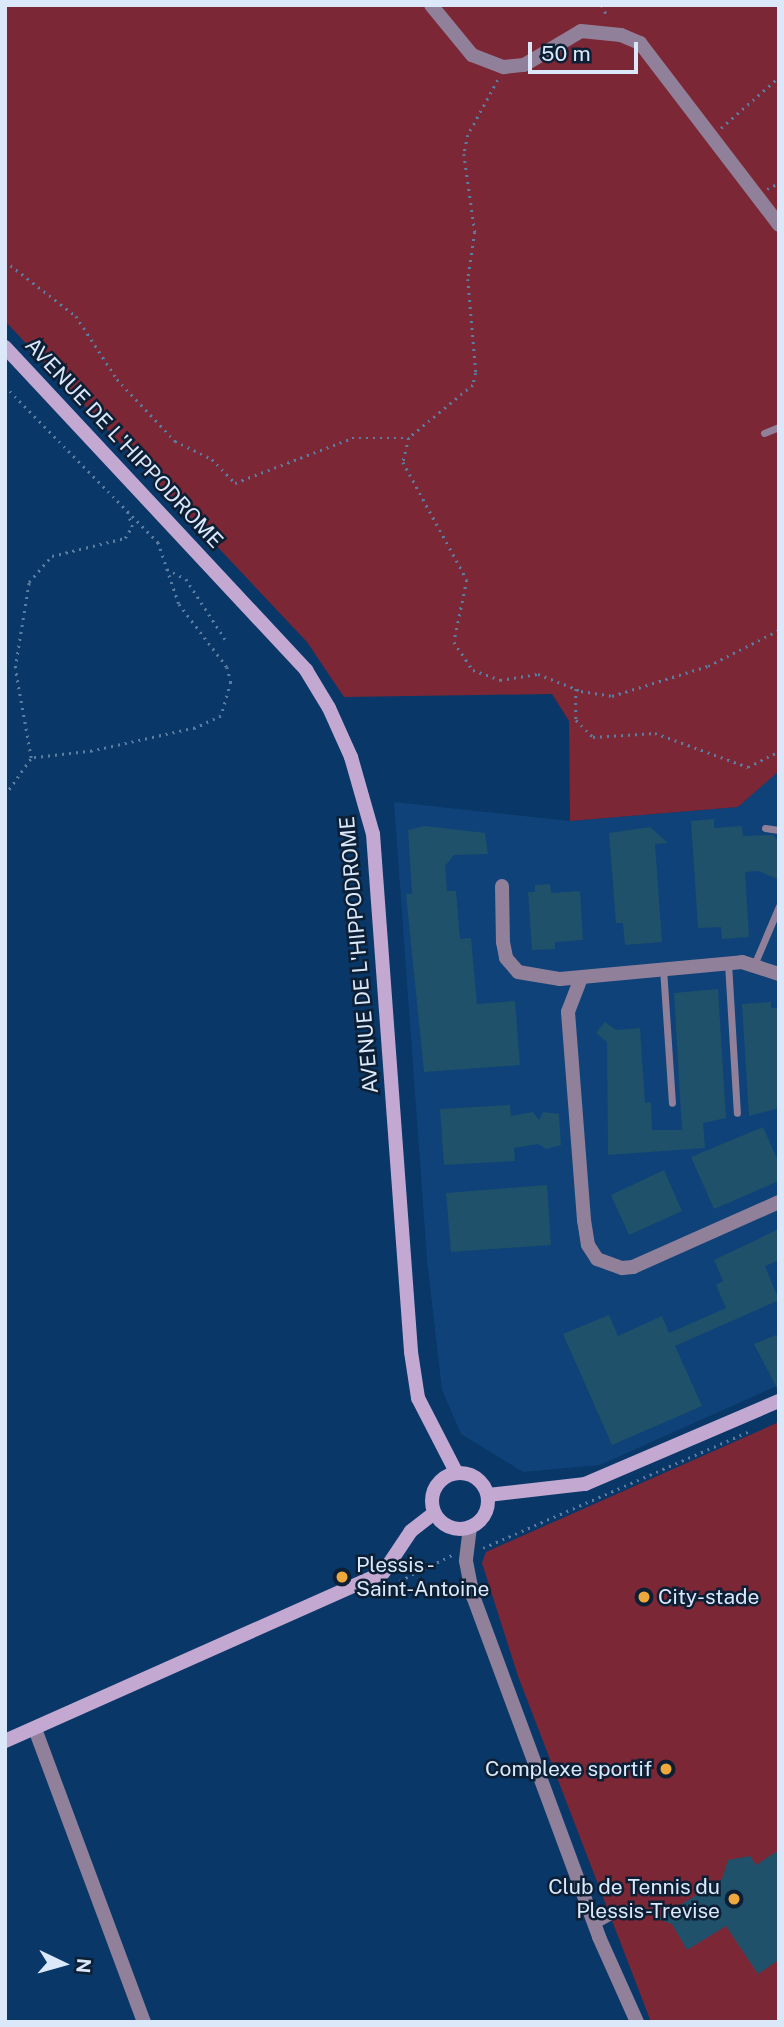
<!DOCTYPE html>
<style>
body{margin:0}
#map{position:relative;width:784px;height:2027px;overflow:hidden;background:#093767;font-family:"Public Sans",sans-serif}
div>[style]{position:absolute}
.built>*{inset:0;background:#0f4278}
.green>*{inset:0;background:#7c2736}
.building>*{inset:0;background:#1f516a}
.path>*{height:2.5px;margin-top:-1.25px;transform-origin:0;background:repeating-linear-gradient(90deg,#5b7da1 0 2px,transparent 0 7px)}
.service>*{height:7px;margin:-3.5px;padding:0 3.5px;transform-origin:3.5px;border-radius:3.5px;background:#91809a}
.minor>*{height:14px;margin:-7px;padding:0 7px;transform-origin:7px;border-radius:7px;background:#91809a}
.tertiary>*{height:14px;margin:-7px;padding:0 7px;transform-origin:7px;border-radius:7px;background:#91809a}
.secondary>*{height:14px;margin:-7px;padding:0 7px;transform-origin:7px;border-radius:7px;background:#c3a8d2}
.secondary>.ring{margin:-7px;padding:0;box-sizing:content-box;background:none;border:14px solid #c3a8d2;border-radius:50%}
.dots>*{width:19px;height:19px;translate:-50% -50%;box-sizing:border-box;border:4px solid #0d1f35;border-radius:50%}
span{translate:-50% -50%;white-space:nowrap;text-align:center;line-height:1.15;-webkit-text-stroke:5px #0d1f35;paint-order:stroke}
.street-label{font-size:21px;color:#dae8fa}
.poi-label{font-size:21px;color:#dae8fa}
.left{translate:0 -50%;text-align:left}
.right{translate:-100% -50%;text-align:right}
.frame{position:absolute;inset:0;border:7px solid #dae8fa;pointer-events:none}
.north{position:absolute;left:28px;top:1929px;width:70px;height:70px;-webkit-text-stroke:5px #0d1f35;paint-order:stroke;rotate:95deg;font-size:19px;font-weight:700;line-height:28px;text-align:center;color:#dae8fa}
.north::after{content:'';display:block;margin:auto;width:24px;height:32px;background:#dae8fa;clip-path:polygon(50% 0,100% 100%,50% 72%,0 100%)}
.scale{position:absolute;left:528px;top:42px;width:110px;height:32px;box-sizing:border-box;border:4px solid #dae8fa;border-top:0;padding-left:9px;font-size:21px;line-height:24px;white-space:nowrap;color:#dae8fa;-webkit-text-stroke:5px #0d1f35;paint-order:stroke}
</style>
<div id="map">
<div class="built">
<div style="clip-path:polygon(779px 771px,779px 1385px,600px 1465px,523px 1472px,461px 1434px,442px 1390px,427px 1260px,394px 802px,570px 821px,738px 807px)"></div>
</div>
<div class="green">
<div style="clip-path:polygon(5px 5px,779px 5px,779px 771px,738px 807px,570px 821px,569px 721px,552px 694px,344px 697px,307px 642px,5px 321px)"></div>
<div style="clip-path:polygon(779px 1422px,779px 2022px,651px 2022px,518px 1676px,482px 1563px,486px 1552px)"></div>
</div>
<div class="building">
<div style="clip-path:polygon(714px 819px,714px 828px,742px 826px,743px 836px,773px 835px,779px 842px,779px 880px,759px 871px,745px 872px,749px 937px,722px 939px,721px 927px,698px 928px,691px 821px)"></div>
<div style="clip-path:polygon(425px 826px,485px 833px,488px 854px,454px 855px,445px 866px,447px 891px,456px 891px,460px 939px,471px 938px,477px 1004px,515px 1001px,520px 1065px,424px 1072px,406px 894px,412px 894px,408px 830px)"></div>
<div style="clip-path:polygon(650px 827px,668px 843px,655px 844px,662px 942px,625px 945px,623px 923px,616px 923px,609px 833px)"></div>
<div style="clip-path:polygon(550px 884px,551px 893px,580px 891px,583px 940px,555px 942px,555px 949px,532px 950px,528px 892px,535px 892px,535px 885px)"></div>
<div style="clip-path:polygon(718px 989px,726px 1118px,703px 1123px,705px 1148px,608px 1155px,607px 1042px,596px 1033px,605px 1022px,616px 1030px,640px 1028px,645px 1103px,651px 1102px,652px 1130px,682px 1130px,674px 993px)"></div>
<div style="clip-path:polygon(771px 1002px,771px 1008px,779px 1008px,779px 1108px,749px 1116px,742px 1004px)"></div>
<div style="clip-path:polygon(510px 1105px,511px 1116px,533px 1112px,539px 1120px,543px 1112px,559px 1114px,561px 1145px,546px 1149px,538px 1144px,514px 1148px,515px 1161px,444px 1165px,440px 1109px)"></div>
<div style="clip-path:polygon(763px 1127px,779px 1163px,779px 1181px,714px 1209px,691px 1157px)"></div>
<div style="clip-path:polygon(664px 1170px,682px 1211px,629px 1235px,611px 1195px)"></div>
<div style="clip-path:polygon(547px 1185px,551px 1245px,451px 1252px,446px 1193px)"></div>
<div style="clip-path:polygon(779px 1229px,779px 1260px,765px 1266px,779px 1300px,675px 1346px,702px 1406px,612px 1445px,563px 1334px,609px 1315px,618px 1336px,662px 1316px,669px 1333px,726px 1308px,716px 1285px,723px 1281px,714px 1260px)"></div>
<div style="clip-path:polygon(776px 1335px,779px 1342px,779px 1392px,754px 1344px)"></div>
<div style="clip-path:polygon(779px 1850px,779px 1960px,758px 1974px,726px 1926px,687px 1950px,672px 1924px,658px 1919px,722px 1879px,728px 1860px,750px 1856px,756px 1865px)"></div>
</div>
<div class="path">
<div style="left:602px;top:5px;width:14px;rotate:65deg"></div>
<div style="left:498px;top:80px;width:63px;rotate:118.6deg"></div>
<div style="left:468px;top:135px;width:19px;rotate:102deg"></div>
<div style="left:464px;top:154px;width:79px;rotate:82deg"></div>
<div style="left:475px;top:232px;width:48px;rotate:98.5deg"></div>
<div style="left:468px;top:279px;width:94px;rotate:85.1deg"></div>
<div style="left:476px;top:373px;width:12px;rotate:104deg"></div>
<div style="left:473px;top:385px;width:83px;rotate:140.4deg"></div>
<div style="left:409px;top:438px;width:25px;rotate:104deg"></div>
<div style="left:403px;top:462px;width:134px;rotate:61.5deg"></div>
<div style="left:467px;top:580px;width:63px;rotate:101.8deg"></div>
<div style="left:454px;top:642px;width:34px;rotate:56deg"></div>
<div style="left:473px;top:670px;width:29px;rotate:20deg"></div>
<div style="left:500px;top:680px;width:38px;rotate:-9deg"></div>
<div style="left:538px;top:674px;width:46px;rotate:21.6deg"></div>
<div style="left:581px;top:691px;width:31px;rotate:9deg"></div>
<div style="left:612px;top:696px;width:101px;rotate:-17.4deg"></div>
<div style="left:708px;top:666px;width:80px;rotate:-26.9deg"></div>
<div style="left:721px;top:128px;width:77px;rotate:-41.3deg"></div>
<div style="left:767px;top:189px;width:13px;rotate:-27deg"></div>
<div style="left:5px;top:261px;width:90px;rotate:37.8deg"></div>
<div style="left:76px;top:316px;width:75px;rotate:56.9deg"></div>
<div style="left:117px;top:379px;width:85px;rotate:46.9deg"></div>
<div style="left:175px;top:441px;width:41px;rotate:25.9deg"></div>
<div style="left:212px;top:459px;width:33px;rotate:46deg"></div>
<div style="left:235px;top:483px;width:125px;rotate:-21deg"></div>
<div style="left:352px;top:438px;width:57px"></div>
<div style="left:5px;top:386px;width:219px;rotate:45.6deg"></div>
<div style="left:158px;top:542px;width:65px;rotate:71.3deg"></div>
<div style="left:179px;top:604px;width:79px;rotate:52.7deg"></div>
<div style="left:227px;top:667px;width:16px;rotate:75deg"></div>
<div style="left:231px;top:682px;width:35px;rotate:106deg"></div>
<div style="left:221px;top:716px;width:29px;rotate:155deg"></div>
<div style="left:195px;top:728px;width:106px;rotate:167.4deg"></div>
<div style="left:92px;top:751px;width:61px;rotate:173.5deg"></div>
<div style="left:167px;top:569px;width:21px;rotate:28deg"></div>
<div style="left:186px;top:579px;width:72px;rotate:57deg"></div>
<div style="left:576px;top:689px;width:31px;rotate:90deg"></div>
<div style="left:576px;top:720px;width:24px;rotate:45deg"></div>
<div style="left:593px;top:737px;width:62px;rotate:-3.7deg"></div>
<div style="left:655px;top:733px;width:99px;rotate:20.1deg"></div>
<div style="left:748px;top:767px;width:35px;rotate:-27deg"></div>
<div style="left:5px;top:795px;width:45px;rotate:-54.9deg"></div>
<div style="left:31px;top:758px;width:91px;rotate:-100.1deg"></div>
<div style="left:15px;top:668px;width:87px;rotate:-80.8deg"></div>
<div style="left:29px;top:582px;width:35px;rotate:-49deg"></div>
<div style="left:52px;top:556px;width:75px;rotate:-13.9deg"></div>
<div style="left:125px;top:538px;width:13px;rotate:-58deg"></div>
<div style="left:132px;top:527px;width:21px;rotate:-107deg"></div>
<div style="left:483px;top:1548px;width:291px;rotate:-23.7deg"></div>
<div style="left:393px;top:1584px;width:66px;rotate:-26.2deg"></div>
</div>
<div class="service">
<div style="left:764px;top:433px;width:16px;rotate:-22deg"></div>
<div style="left:765px;top:828px;width:14px;rotate:8deg"></div>
<div style="left:728px;top:963px;width:150px;rotate:86.6deg"></div>
<div style="left:754px;top:965px;width:64px;rotate:-67deg"></div>
<div style="left:663px;top:968px;width:135px;rotate:86.2deg"></div>
<div style="left:595px;top:1925px;width:35px;rotate:-29deg"></div>
</div>
<div class="minor">
<div style="left:431px;top:5px;width:65px;rotate:50.6deg"></div>
<div style="left:472px;top:55px;width:34px;rotate:21deg"></div>
<div style="left:504px;top:67px;width:20px;rotate:-6deg"></div>
<div style="left:524px;top:65px;width:66px;rotate:-30.8deg"></div>
<div style="left:581px;top:31px;width:40px;rotate:5.7deg"></div>
<div style="left:621px;top:35px;width:21px;rotate:23deg"></div>
<div style="left:640px;top:43px;width:229px;rotate:52.6deg"></div>
<div style="left:502px;top:886px;width:56px;rotate:89deg"></div>
<div style="left:503px;top:942px;width:16px;rotate:79deg"></div>
<div style="left:506px;top:958px;width:18px;rotate:49deg"></div>
<div style="left:518px;top:972px;width:43px;rotate:9.5deg"></div>
<div style="left:560px;top:979px;width:183px;rotate:-5.3deg"></div>
<div style="left:742px;top:962px;width:39px;rotate:18deg"></div>
<div style="left:581px;top:978px;width:36px;rotate:111deg"></div>
<div style="left:568px;top:1012px;width:209px;rotate:85.6deg"></div>
<div style="left:584px;top:1220px;width:25px;rotate:81deg"></div>
<div style="left:588px;top:1245px;width:17px;rotate:57deg"></div>
<div style="left:597px;top:1259px;width:27px;rotate:20deg"></div>
<div style="left:622px;top:1268px;width:11px;rotate:-5deg"></div>
<div style="left:633px;top:1267px;width:160px;rotate:-24deg"></div>
<div style="left:35px;top:1729px;width:313px;rotate:69.6deg"></div>
</div>
<div class="tertiary">
<div style="left:470px;top:1527px;width:34px;rotate:97deg"></div>
<div style="left:466px;top:1561px;width:36px;rotate:79deg"></div>
<div style="left:473px;top:1596px;width:364px;rotate:69.7deg"></div>
<div style="left:599px;top:1937px;width:93px;rotate:65.9deg"></div>
</div>
<div class="secondary">
<div style="left:5px;top:347px;width:442px;rotate:47deg"></div>
<div style="left:306px;top:670px;width:44px;rotate:58.8deg"></div>
<div style="left:329px;top:708px;width:54px;rotate:65.8deg"></div>
<div style="left:351px;top:757px;width:80px;rotate:74.1deg"></div>
<div style="left:373px;top:834px;width:519px;rotate:85.8deg"></div>
<div style="left:411px;top:1352px;width:47px;rotate:81.3deg"></div>
<div style="left:418px;top:1398px;width:83px;rotate:62.8deg"></div>
<div class="ring" style="left:432px;top:1473px;width:42px;height:42px"></div>
<div style="left:488px;top:1495px;width:98px;rotate:-6.5deg"></div>
<div style="left:585px;top:1484px;width:211px;rotate:-23.2deg"></div>
<div style="left:5px;top:1741px;width:414px;rotate:-24deg"></div>
<div style="left:383px;top:1573px;width:50px;rotate:-56.3deg"></div>
<div style="left:411px;top:1531px;width:29px;rotate:-38deg"></div>
</div>
<div class="dots">
<div style="left:342px;top:1577px;background:#eea83c"></div>
<div style="left:644px;top:1597px;background:#eea83c"></div>
<div style="left:666px;top:1769px;background:#eea83c"></div>
<div style="left:734px;top:1899px;background:#eea83c"></div>
</div>
<div class="street-label">
<span style="left:124px;top:443px;rotate:47deg">AVENUE DE L'HIPPODROME</span>
<span style="left:359px;top:955px;rotate:-95deg">AVENUE DE L'HIPPODROME</span>
</div>
<div class="poi-label">
<span class="left" style="left:356px;top:1577px">Plessis -<br>Saint-Antoine</span>
<span class="left" style="left:658px;top:1597px">City-stade</span>
<span class="right" style="left:652px;top:1769px">Complexe sportif</span>
<span class="right" style="left:720px;top:1899px">Club de Tennis du<br>Plessis-Trevise</span>
</div>
<div class="frame"></div>
<div class="north">N</div>
<div class="scale">50 m</div>
</div>
